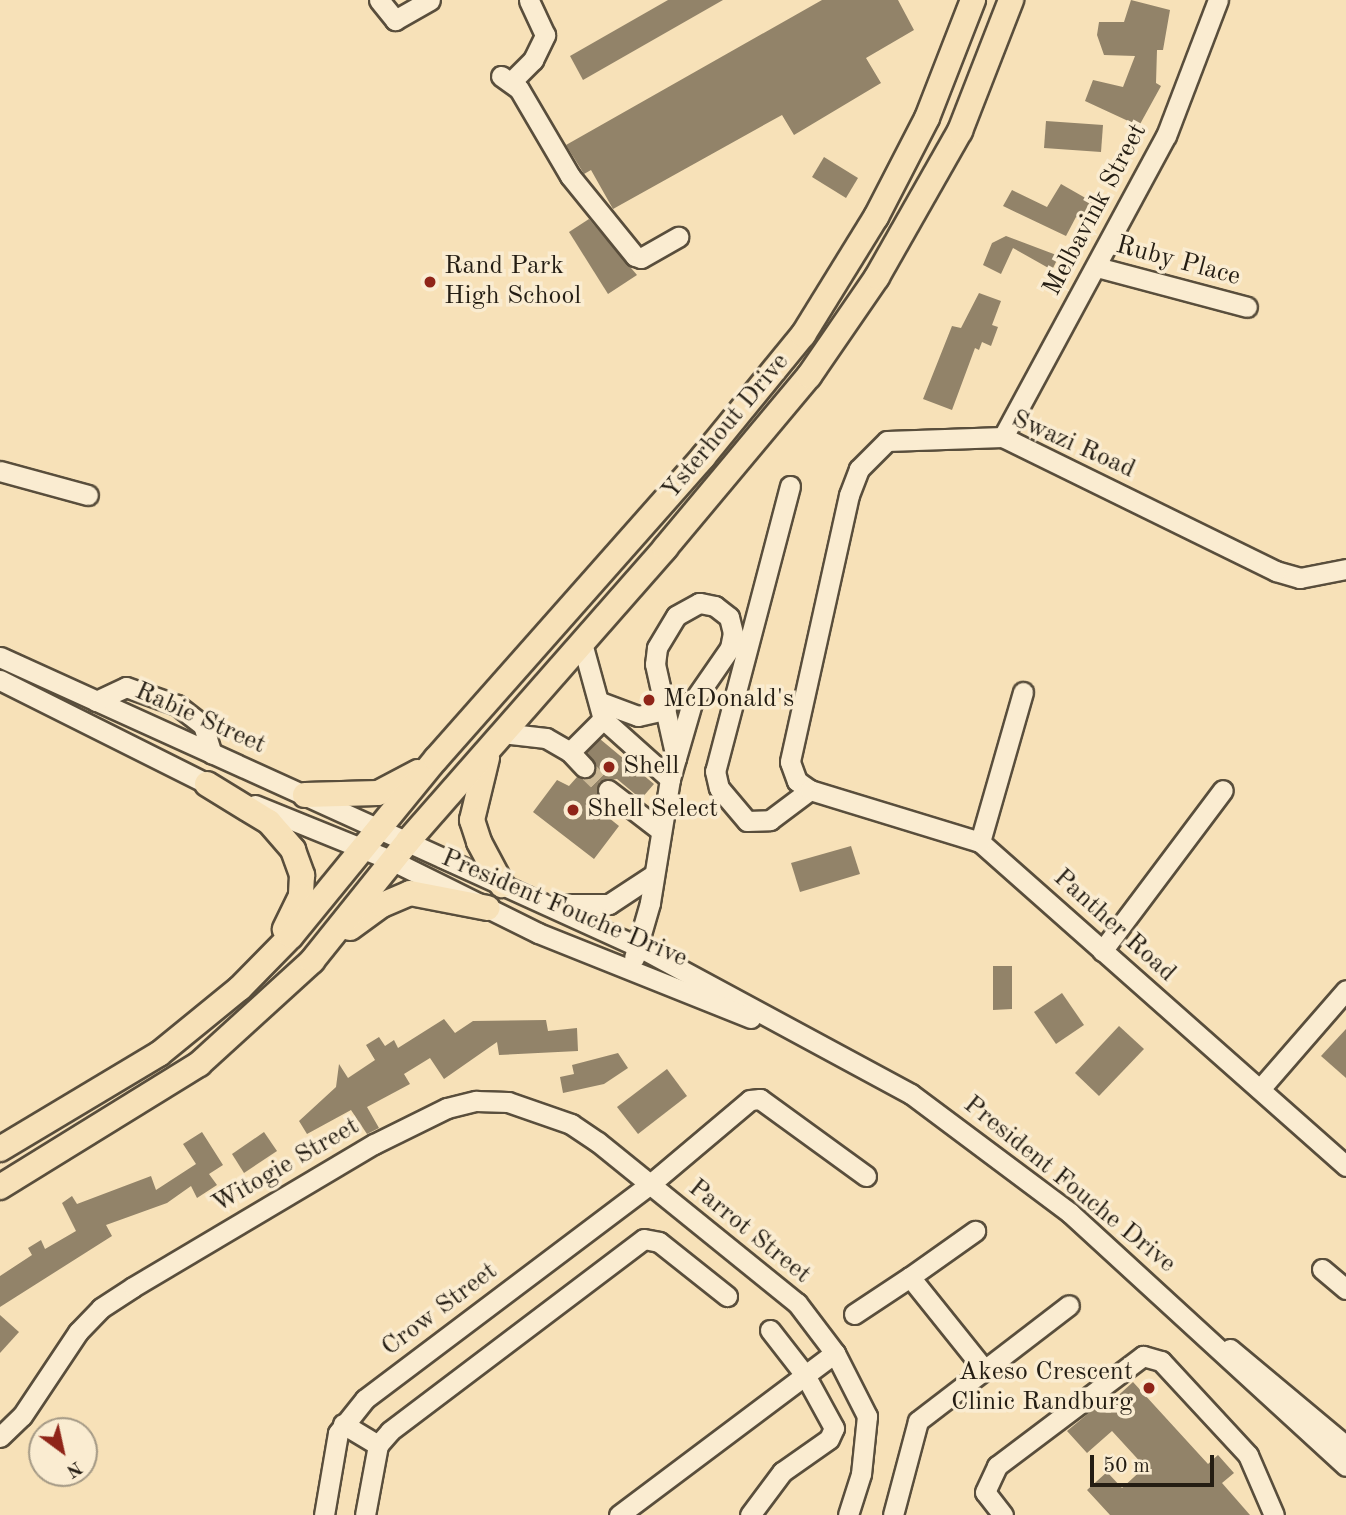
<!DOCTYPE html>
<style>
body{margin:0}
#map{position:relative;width:1346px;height:1515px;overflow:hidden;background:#f7e1b8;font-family:"Old Standard TT",serif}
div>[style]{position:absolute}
.building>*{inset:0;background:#928369}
.minor-tunnel>*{height:19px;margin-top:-9.5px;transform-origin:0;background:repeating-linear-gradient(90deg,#cdba97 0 19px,transparent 0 29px)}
.roads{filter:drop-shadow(2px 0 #594e3c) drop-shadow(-2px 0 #594e3c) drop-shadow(0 2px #594e3c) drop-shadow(0 -2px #594e3c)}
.minor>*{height:19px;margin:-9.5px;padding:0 9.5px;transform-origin:9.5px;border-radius:9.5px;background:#faecd1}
.major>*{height:24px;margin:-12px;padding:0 12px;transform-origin:12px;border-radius:12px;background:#f7e1b8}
.dots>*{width:19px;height:19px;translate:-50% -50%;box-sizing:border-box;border:4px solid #faecd1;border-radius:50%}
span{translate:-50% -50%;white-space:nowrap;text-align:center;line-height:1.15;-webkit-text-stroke:7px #faecd1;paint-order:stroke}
.street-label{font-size:26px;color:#241d13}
.poi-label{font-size:26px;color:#241d13}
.left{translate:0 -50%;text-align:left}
.right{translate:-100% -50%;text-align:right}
.north{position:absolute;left:28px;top:1417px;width:70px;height:70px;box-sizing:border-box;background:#faecd1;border:2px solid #a49985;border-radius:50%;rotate:147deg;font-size:19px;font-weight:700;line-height:28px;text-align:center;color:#241d13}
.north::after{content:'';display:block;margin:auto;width:24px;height:32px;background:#8f2418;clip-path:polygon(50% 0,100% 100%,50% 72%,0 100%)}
.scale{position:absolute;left:1090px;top:1455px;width:124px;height:32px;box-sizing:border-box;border:4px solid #241d13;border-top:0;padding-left:9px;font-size:21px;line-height:24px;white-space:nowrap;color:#241d13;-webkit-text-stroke:5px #faecd1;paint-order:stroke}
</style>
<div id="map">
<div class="building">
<div style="clip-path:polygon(668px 0,723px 0,583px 80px,570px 56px)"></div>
<div style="clip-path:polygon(822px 0,898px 0,914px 30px,866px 58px,881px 83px,794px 135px,782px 115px,613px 209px,591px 170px,584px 174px,566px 145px)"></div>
<div style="clip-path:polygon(1131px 0,1170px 10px,1163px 50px,1157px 50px,1156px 83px,1161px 86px,1139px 126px,1085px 101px,1093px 80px,1123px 87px,1135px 56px,1104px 55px,1097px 35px,1099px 22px,1124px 22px)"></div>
<div style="clip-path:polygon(1046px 121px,1103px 125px,1101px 152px,1044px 148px)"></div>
<div style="clip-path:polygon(824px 157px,858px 178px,846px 198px,812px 177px)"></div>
<div style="clip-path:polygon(1061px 184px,1096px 204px,1088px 223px,1076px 217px,1066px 236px,1003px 206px,1012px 190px,1047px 207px)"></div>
<div style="clip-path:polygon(589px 219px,637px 275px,608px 294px,569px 232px)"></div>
<div style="clip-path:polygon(1006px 236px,1059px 256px,1052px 270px,1013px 248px,1001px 274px,983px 265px,992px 243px)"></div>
<div style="clip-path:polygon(979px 293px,1001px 301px,992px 325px,998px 327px,991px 346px,982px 342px,979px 350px,975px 348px,952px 410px,923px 399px,952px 326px,961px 328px)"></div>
<div style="clip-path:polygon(600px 739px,654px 784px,641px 799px,617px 779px,599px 782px,600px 799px,594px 806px,619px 826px,594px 859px,533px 812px,557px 780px,569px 786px,577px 777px,593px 775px,596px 764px,587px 752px)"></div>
<div style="clip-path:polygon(851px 846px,860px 874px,800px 892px,791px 863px)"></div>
<div style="clip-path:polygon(993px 966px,1012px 966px,1012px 1009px,993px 1010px)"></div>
<div style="clip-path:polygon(1062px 993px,1084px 1025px,1056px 1044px,1034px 1012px)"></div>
<div style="clip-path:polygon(444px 1019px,455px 1033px,473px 1021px,546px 1020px,548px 1031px,577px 1028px,578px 1051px,499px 1055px,497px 1042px,444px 1079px,430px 1058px,404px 1074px,410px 1084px,367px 1107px,379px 1128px,367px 1134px,351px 1110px,307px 1134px,299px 1121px,336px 1087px,339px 1064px,348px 1078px,375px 1060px,366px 1045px,379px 1037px,385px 1046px,394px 1040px,398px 1048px)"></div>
<div style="clip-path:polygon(1119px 1026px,1144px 1049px,1099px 1096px,1075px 1073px)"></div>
<div style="clip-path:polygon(1346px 1029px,1346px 1078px,1321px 1056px)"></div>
<div style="clip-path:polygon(618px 1053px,628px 1068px,604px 1084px,563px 1093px,560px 1077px,574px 1074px,572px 1065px)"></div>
<div style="clip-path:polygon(667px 1069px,687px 1096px,638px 1134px,617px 1107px)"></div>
<div style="clip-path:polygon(202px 1132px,223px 1165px,209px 1174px,217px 1185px,197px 1198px,191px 1186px,167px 1203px,106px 1225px,112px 1236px,0 1307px,0 1276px,32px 1255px,28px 1248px,41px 1240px,45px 1249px,76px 1231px,62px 1203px,72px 1196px,77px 1204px,151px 1176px,156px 1190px,196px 1164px,183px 1144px)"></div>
<div style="clip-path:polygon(264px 1132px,277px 1151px,244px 1173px,232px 1154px)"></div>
<div style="clip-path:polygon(0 1315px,19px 1332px,0 1353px)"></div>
<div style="clip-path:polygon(1133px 1382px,1208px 1464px,1218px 1455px,1234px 1473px,1222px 1483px,1250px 1515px,1110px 1515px,1087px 1490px,1107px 1472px,1122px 1488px,1145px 1467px,1112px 1431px,1087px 1453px,1067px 1431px,1096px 1407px,1100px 1412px)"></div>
</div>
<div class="minor-tunnel">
<div style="left:584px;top:767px;width:33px;rotate:44deg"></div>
</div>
<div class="roads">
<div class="minor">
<div style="left:379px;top:0;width:26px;rotate:51deg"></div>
<div style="left:395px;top:20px;width:40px;rotate:-29.7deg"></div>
<div style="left:501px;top:76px;width:22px;rotate:36deg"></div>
<div style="left:519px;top:89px;width:101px;rotate:59.6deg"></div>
<div style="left:570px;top:176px;width:103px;rotate:50.9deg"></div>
<div style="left:635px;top:256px;width:6px;rotate:18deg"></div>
<div style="left:641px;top:258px;width:43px;rotate:-29.6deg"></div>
<div style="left:512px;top:81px;width:30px;rotate:-45deg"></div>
<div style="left:533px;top:60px;width:28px;rotate:-64deg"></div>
<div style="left:545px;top:35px;width:38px;rotate:-115deg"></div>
<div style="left:1097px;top:267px;width:155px;rotate:14.9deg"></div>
<div style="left:1003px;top:437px;width:342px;rotate:-61.6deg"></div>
<div style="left:1166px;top:136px;width:146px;rotate:-69.1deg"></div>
<div style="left:0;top:471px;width:91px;rotate:15.3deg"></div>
<div style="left:790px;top:486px;width:295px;rotate:104.7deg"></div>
<div style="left:715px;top:771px;width:17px;rotate:77deg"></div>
<div style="left:719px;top:788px;width:43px;rotate:49.7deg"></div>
<div style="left:747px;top:821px;width:23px;rotate:-2deg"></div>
<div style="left:770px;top:820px;width:50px;rotate:-36.9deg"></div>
<div style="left:1346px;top:569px;width:47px;rotate:168.9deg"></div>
<div style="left:1300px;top:578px;width:25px;rotate:-164deg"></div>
<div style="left:1276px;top:571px;width:304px;rotate:-153.9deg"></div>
<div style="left:1003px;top:437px;width:116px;rotate:178deg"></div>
<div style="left:887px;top:441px;width:40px;rotate:135deg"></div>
<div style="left:859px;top:469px;width:28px;rotate:111deg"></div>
<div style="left:849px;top:495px;width:273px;rotate:102.5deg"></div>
<div style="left:790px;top:762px;width:20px;rotate:70deg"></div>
<div style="left:797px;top:781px;width:16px;rotate:35deg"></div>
<div style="left:810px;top:790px;width:178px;rotate:17deg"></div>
<div style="left:980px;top:842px;width:489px;rotate:41.5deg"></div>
<div style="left:582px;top:643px;width:79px;rotate:74.6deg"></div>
<div style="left:603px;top:719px;width:90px;rotate:41.8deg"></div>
<div style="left:670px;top:779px;width:126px;rotate:99.2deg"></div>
<div style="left:650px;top:903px;width:57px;rotate:106.2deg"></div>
<div style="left:0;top:657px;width:702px;rotate:24.41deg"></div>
<div style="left:639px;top:947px;width:309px;rotate:28.4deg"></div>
<div style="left:911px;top:1094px;width:199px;rotate:36.8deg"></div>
<div style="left:1070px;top:1213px;width:374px;rotate:42.5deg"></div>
<div style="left:0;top:680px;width:244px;rotate:26.6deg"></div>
<div style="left:96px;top:701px;width:33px;rotate:-25deg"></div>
<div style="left:126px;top:687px;width:54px;rotate:19.4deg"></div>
<div style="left:177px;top:705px;width:33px;rotate:38deg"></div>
<div style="left:203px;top:725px;width:30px;rotate:73deg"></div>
<div style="left:600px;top:702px;width:40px;rotate:20.2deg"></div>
<div style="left:638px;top:716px;width:27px;rotate:-13deg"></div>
<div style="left:502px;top:733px;width:44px;rotate:6.5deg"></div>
<div style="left:546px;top:738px;width:28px;rotate:30deg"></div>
<div style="left:570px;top:752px;width:47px;rotate:-45deg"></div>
<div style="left:570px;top:752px;width:21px;rotate:47deg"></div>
<div style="left:670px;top:779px;width:22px;rotate:-74deg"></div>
<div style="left:676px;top:758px;width:57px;rotate:-73.8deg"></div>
<div style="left:692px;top:703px;width:67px;rotate:-55.4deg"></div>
<div style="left:730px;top:648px;width:15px;rotate:-79deg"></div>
<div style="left:733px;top:633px;width:16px;rotate:-104deg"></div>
<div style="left:729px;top:617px;width:18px;rotate:-142deg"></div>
<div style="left:715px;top:606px;width:16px;rotate:-169deg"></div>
<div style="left:699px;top:603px;width:26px;rotate:151deg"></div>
<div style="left:676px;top:616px;width:37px;rotate:121deg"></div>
<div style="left:657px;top:648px;width:16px;rotate:97deg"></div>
<div style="left:655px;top:664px;width:96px;rotate:77.4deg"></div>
<div style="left:608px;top:790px;width:66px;rotate:37.6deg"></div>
<div style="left:255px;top:805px;width:149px;rotate:22.1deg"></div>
<div style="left:393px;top:861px;width:162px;rotate:26.4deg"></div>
<div style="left:538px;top:933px;width:229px;rotate:21.8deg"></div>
<div style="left:980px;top:842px;width:156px;rotate:-74deg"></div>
<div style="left:558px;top:904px;width:51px"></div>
<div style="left:609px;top:904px;width:53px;rotate:-33.4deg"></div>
<div style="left:1102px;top:951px;width:201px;rotate:-53.1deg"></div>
<div style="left:1260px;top:1089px;width:131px;rotate:-49deg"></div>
<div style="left:1322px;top:1269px;width:31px;rotate:40deg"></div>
<div style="left:910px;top:1277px;width:80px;rotate:-35.3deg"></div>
<div style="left:854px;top:1314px;width:67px;rotate:-33.5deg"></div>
<div style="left:910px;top:1277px;width:117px;rotate:51.3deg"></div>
<div style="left:1230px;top:1349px;width:151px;rotate:39.9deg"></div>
<div style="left:343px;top:1424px;width:41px;rotate:31deg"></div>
<div style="left:378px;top:1445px;width:71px;rotate:100.5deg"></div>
<div style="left:0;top:1437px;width:30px;rotate:-44deg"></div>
<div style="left:22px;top:1416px;width:101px;rotate:-56.3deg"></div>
<div style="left:78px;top:1332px;width:33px;rotate:-46deg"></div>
<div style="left:101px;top:1308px;width:38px;rotate:-33deg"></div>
<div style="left:133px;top:1287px;width:280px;rotate:-30.7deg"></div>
<div style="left:374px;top:1144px;width:81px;rotate:-26.3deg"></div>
<div style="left:447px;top:1108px;width:30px;rotate:-14deg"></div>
<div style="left:476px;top:1101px;width:32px;rotate:2deg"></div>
<div style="left:508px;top:1102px;width:67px;rotate:19.2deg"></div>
<div style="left:571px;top:1124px;width:32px;rotate:34deg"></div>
<div style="left:598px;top:1142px;width:256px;rotate:39deg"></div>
<div style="left:797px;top:1303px;width:63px;rotate:52.8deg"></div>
<div style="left:835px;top:1353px;width:71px;rotate:63.1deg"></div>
<div style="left:867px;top:1416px;width:58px;rotate:95.9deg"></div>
<div style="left:861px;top:1474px;width:43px;rotate:107.6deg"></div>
<div style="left:378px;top:1445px;width:18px;rotate:-49deg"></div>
<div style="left:390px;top:1431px;width:318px;rotate:-37.1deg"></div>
<div style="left:644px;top:1239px;width:15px;rotate:11deg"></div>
<div style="left:659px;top:1242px;width:87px;rotate:38.5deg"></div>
<div style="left:324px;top:1515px;width:83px;rotate:-80.3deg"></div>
<div style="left:338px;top:1433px;width:43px;rotate:-51.5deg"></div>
<div style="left:365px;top:1399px;width:354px;rotate:-37deg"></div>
<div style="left:648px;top:1186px;width:133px;rotate:-40.1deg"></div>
<div style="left:750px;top:1100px;width:10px;rotate:-6deg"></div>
<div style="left:760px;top:1099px;width:131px;rotate:36deg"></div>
<div style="left:619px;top:1515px;width:270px;rotate:-36.9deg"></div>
<div style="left:750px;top:1515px;width:54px;rotate:-53.3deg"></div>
<div style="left:782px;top:1472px;width:57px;rotate:-35.1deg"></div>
<div style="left:829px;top:1439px;width:12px;rotate:-66deg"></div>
<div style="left:834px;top:1428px;width:60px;rotate:-118.7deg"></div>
<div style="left:805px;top:1375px;width:57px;rotate:-127.9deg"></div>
<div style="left:893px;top:1515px;width:97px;rotate:-75.1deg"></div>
<div style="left:918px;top:1421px;width:190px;rotate:-37.5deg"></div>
<div style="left:1003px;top:1515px;width:29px;rotate:-128deg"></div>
<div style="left:985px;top:1492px;width:29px;rotate:-65deg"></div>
<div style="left:997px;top:1466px;width:183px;rotate:-37deg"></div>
<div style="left:1143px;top:1356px;width:19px;rotate:16deg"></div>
<div style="left:1161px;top:1361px;width:128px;rotate:47.2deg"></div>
<div style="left:1248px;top:1455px;width:65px;rotate:66.6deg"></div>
</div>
<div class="major">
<div style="left:487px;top:758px;width:64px;rotate:103.6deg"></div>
<div style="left:472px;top:820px;width:23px;rotate:72deg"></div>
<div style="left:479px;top:842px;width:49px;rotate:61.9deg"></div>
<div style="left:207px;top:784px;width:73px;rotate:31.5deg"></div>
<div style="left:269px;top:822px;width:37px;rotate:49deg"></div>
<div style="left:293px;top:850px;width:27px;rotate:70deg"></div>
<div style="left:302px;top:875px;width:21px;rotate:93deg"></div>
<div style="left:301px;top:896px;width:37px;rotate:116deg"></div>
<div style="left:305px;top:795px;width:73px;rotate:-1.6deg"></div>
<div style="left:378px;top:793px;width:45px;rotate:-27.7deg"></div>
<div style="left:350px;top:928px;width:39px;rotate:-36deg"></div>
<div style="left:382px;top:905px;width:30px;rotate:-23deg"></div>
<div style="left:410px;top:893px;width:79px;rotate:10.9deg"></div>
<div style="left:0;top:1149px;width:185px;rotate:-30.9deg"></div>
<div style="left:159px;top:1054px;width:104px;rotate:-39.2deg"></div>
<div style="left:240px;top:988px;width:73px;rotate:-45.6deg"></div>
<div style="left:291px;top:936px;width:229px;rotate:-50.7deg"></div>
<div style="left:436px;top:759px;width:403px;rotate:-48.5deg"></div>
<div style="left:703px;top:457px;width:158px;rotate:-50.7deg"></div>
<div style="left:803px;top:335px;width:139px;rotate:-58.3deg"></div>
<div style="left:876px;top:217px;width:111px;rotate:-62.7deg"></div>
<div style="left:927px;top:118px;width:127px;rotate:-68.7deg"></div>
<div style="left:0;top:1187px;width:234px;rotate:-31.7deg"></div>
<div style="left:199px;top:1064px;width:153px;rotate:-42.3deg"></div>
<div style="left:312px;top:961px;width:154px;rotate:-51.3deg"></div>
<div style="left:408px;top:841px;width:390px;rotate:-48.7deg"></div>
<div style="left:665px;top:548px;width:224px;rotate:-50.1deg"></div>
<div style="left:809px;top:376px;width:120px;rotate:-55.5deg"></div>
<div style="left:877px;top:277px;width:168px;rotate:-60.4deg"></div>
<div style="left:960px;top:131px;width:141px;rotate:-68.7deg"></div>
</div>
</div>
<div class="dots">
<div style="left:430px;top:282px;background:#8f2418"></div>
<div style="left:649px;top:700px;background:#8f2418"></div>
<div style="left:609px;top:767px;background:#8f2418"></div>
<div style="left:573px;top:810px;background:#8f2418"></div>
<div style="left:1149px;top:1388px;background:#8f2418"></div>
</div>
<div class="street-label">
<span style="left:1096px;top:210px;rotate:-62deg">Melbavink Street</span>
<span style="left:1178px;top:262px;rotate:15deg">Ruby Place</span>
<span style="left:726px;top:427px;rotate:-50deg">Ysterhout Drive</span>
<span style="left:1073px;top:445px;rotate:24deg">Swazi Road</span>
<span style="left:200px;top:719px;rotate:24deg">Rabie Street</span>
<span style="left:564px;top:909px;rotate:23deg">President Fouche Drive</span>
<span style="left:1114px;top:926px;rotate:42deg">Panther Road</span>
<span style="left:286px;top:1166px;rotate:-30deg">Witogie Street</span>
<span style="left:1069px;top:1185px;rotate:39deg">President Fouche Drive</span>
<span style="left:749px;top:1232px;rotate:39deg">Parrot Street</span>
<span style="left:440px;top:1310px;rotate:-37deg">Crow Street</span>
</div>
<div class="poi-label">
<span class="left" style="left:444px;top:282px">Rand Park<br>High School</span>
<span class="left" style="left:663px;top:700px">McDonald's</span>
<span class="left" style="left:623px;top:767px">Shell</span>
<span class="left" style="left:587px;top:810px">Shell Select</span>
<span class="right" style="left:1133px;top:1388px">Akeso Crescent<br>Clinic Randburg</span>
</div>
<div class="north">N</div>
<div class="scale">50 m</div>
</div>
